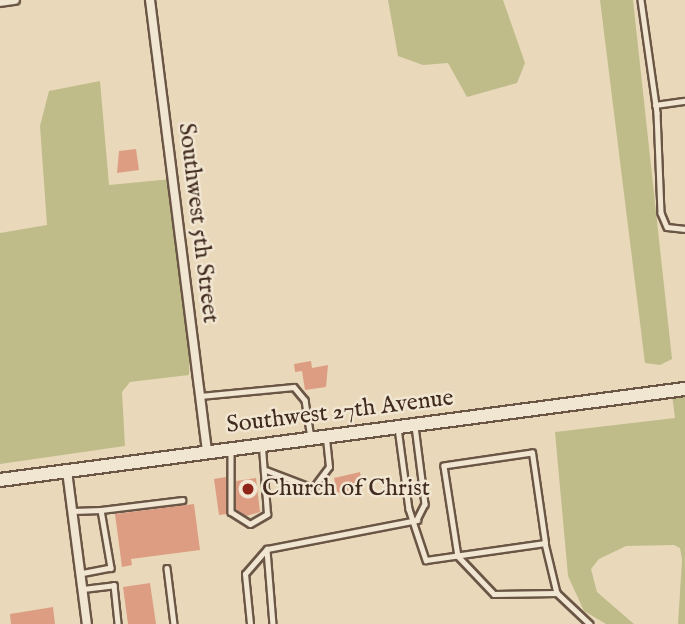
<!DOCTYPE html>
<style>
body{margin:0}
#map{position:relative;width:685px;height:624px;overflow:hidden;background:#e9d9ba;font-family:"IM FELL English",serif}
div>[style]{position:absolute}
.green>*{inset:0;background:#bfbc8a}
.building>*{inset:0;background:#dd9d83}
.roads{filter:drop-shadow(2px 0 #6b5646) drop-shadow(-2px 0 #6b5646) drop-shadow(0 2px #6b5646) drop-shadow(0 -2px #6b5646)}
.lane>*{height:4.5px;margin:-2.25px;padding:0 2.25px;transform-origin:2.25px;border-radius:2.25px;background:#f1e6d2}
.street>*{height:8px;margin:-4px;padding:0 4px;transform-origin:4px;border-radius:4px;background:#f1e6d2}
.secondary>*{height:12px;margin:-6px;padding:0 6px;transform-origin:6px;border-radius:6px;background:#f1e6d2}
.dots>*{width:19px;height:19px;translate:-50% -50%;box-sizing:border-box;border:4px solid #f1e6d2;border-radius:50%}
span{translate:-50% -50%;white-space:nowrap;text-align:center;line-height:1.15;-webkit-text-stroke:5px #f1e6d2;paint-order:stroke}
.street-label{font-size:24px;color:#412b1f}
.poi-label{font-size:24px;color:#412b1f}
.left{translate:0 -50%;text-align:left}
</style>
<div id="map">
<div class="green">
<div style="clip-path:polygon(388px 0,503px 0,525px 63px,517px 83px,467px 97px,448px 63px,423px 65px,398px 56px)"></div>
<div style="clip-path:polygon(600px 0,633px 0,672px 359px,660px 365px,645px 363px)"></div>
<div style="clip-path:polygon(100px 81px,109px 185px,172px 179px,190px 329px,189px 375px,130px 382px,122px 392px,125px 446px,0 464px,0 233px,47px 225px,40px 126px,49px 91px)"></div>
<div style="clip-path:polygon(685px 394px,685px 624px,678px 624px,682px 560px,680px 548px,674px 545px,626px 546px,599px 559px,591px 569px,597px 592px,634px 624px,606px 624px,584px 611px,568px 576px,555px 432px,675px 418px,672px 395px)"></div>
</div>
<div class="building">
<div style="clip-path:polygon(136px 149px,139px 170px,117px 173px,119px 151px)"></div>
<div style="clip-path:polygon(311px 361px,312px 368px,328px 365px,326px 387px,305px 390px,302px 371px,295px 372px,294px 364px)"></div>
<div style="clip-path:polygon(360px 472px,362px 483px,357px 489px,337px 493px,334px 478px)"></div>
<div style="clip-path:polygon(226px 477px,227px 514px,219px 515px,214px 479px)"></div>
<div style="clip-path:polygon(256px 478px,260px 512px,246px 516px,236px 509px,236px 481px)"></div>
<div style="clip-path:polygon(194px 504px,200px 550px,131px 559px,132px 565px,122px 567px,115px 514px)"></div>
<div style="clip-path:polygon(150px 583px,156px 624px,128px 624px,123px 587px)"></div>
<div style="clip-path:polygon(53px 607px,55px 624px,11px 624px,10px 614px)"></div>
</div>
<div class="roads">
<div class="lane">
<div style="left:641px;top:0;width:114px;rotate:81.9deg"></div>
<div style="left:657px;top:113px;width:100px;rotate:87.7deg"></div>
<div style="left:661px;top:213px;width:15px;rotate:67deg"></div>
<div style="left:667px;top:227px;width:18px;rotate:6deg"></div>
<div style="left:655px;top:105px;width:30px;rotate:-8deg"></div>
<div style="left:200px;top:396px;width:94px;rotate:-5.5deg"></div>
<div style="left:294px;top:387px;width:17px;rotate:50deg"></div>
<div style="left:305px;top:400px;width:37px;rotate:81deg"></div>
<div style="left:415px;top:426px;width:79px;rotate:82.7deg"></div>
<div style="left:425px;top:504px;width:18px;rotate:117deg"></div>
<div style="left:398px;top:428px;width:82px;rotate:82.3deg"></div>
<div style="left:409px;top:509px;width:54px;rotate:71.6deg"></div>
<div style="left:426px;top:560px;width:120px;rotate:-8.1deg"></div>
<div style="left:545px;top:543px;width:51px;rotate:76.5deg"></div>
<div style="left:557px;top:593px;width:45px;rotate:43.2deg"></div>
<div style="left:231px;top:450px;width:62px;rotate:90deg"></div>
<div style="left:231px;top:512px;width:22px;rotate:32deg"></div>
<div style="left:250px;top:524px;width:20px;rotate:-30deg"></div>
<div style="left:267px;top:514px;width:66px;rotate:-94.3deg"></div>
<div style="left:266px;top:470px;width:50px;rotate:21deg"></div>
<div style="left:313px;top:488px;width:26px;rotate:-53deg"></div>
<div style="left:329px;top:467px;width:28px;rotate:-96deg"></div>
<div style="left:101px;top:510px;width:82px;rotate:-7deg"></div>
<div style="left:73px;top:511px;width:28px;rotate:-2deg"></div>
<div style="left:101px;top:510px;width:59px;rotate:80.2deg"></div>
<div style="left:111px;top:568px;width:31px;rotate:169deg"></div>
<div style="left:545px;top:543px;width:91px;rotate:-98.2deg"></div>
<div style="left:532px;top:453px;width:89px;rotate:171.6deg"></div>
<div style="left:444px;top:466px;width:91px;rotate:81.2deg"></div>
<div style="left:458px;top:556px;width:52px;rotate:46.5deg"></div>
<div style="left:494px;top:594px;width:63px;rotate:-0.9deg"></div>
<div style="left:267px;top:550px;width:74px;rotate:85.4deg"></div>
<div style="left:167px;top:568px;width:56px;rotate:82.9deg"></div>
<div style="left:83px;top:589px;width:31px;rotate:-7deg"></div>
<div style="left:114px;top:585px;width:39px;rotate:84deg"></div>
<div style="left:250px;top:624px;width:50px;rotate:-95.7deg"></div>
<div style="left:245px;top:574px;width:33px;rotate:-49deg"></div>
<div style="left:267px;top:549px;width:153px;rotate:-10.9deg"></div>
</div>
<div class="street">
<div style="left:150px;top:0;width:454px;rotate:82.8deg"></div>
<div style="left:0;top:2px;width:15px;rotate:-8deg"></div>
<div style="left:67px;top:471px;width:154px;rotate:82.6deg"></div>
</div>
<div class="secondary">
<div style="left:0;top:480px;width:691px;rotate:-7.57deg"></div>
</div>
</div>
<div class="dots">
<div style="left:248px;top:489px;background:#8f2418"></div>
</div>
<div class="street-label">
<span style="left:198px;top:223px;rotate:83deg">Southwest 5th Street</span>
<span style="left:340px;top:412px;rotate:-7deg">Southwest 27th Avenue</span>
</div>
<div class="poi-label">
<span class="left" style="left:262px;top:489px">Church of Christ</span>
</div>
</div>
